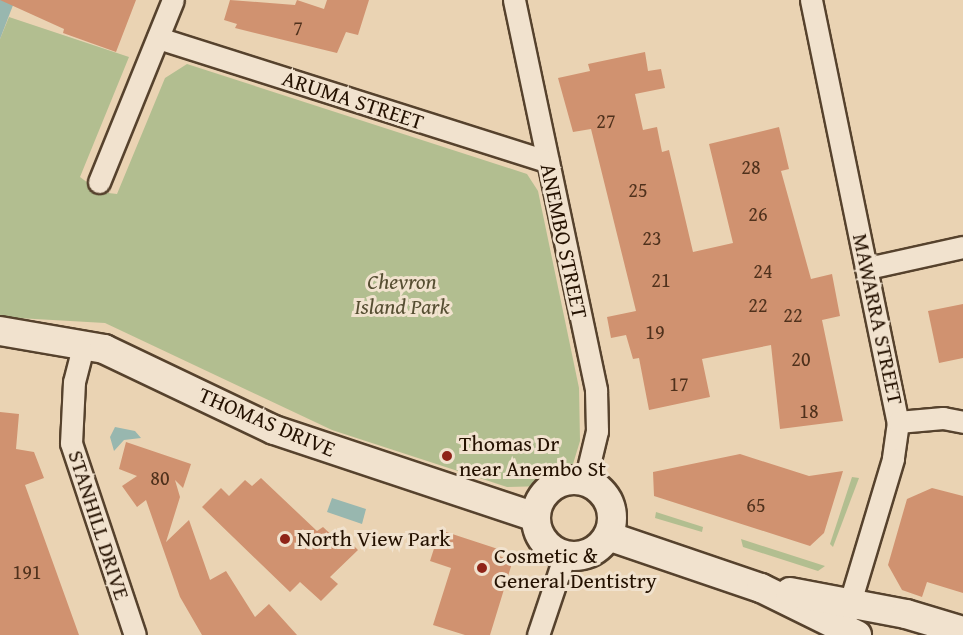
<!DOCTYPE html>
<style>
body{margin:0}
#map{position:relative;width:963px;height:635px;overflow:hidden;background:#ead3b3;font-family:"Gentium Book Plus",serif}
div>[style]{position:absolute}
.green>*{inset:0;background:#b2be90}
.water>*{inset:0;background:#98b7af}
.building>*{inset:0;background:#d09270}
.roads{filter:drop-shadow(2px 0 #56422d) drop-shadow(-2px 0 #56422d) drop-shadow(0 2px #56422d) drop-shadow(0 -2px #56422d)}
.street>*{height:21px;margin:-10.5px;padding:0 10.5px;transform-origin:10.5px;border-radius:10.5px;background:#f1e2ce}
.secondary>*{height:28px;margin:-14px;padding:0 14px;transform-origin:14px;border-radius:14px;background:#f1e2ce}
.secondary>.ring{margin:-14px;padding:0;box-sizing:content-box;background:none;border:28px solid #f1e2ce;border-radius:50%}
.dots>*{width:16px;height:16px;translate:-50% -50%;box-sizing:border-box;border:3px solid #f1e2ce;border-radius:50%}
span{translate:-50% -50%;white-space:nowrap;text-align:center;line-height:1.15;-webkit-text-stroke:6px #f1e2ce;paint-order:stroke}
.number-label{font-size:20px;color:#4f311c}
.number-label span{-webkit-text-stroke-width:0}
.street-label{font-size:22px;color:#241100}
.park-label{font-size:22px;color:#564e32;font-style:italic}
.poi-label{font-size:22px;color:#241100}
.left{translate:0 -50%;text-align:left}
</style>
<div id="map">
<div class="green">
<div style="clip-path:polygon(9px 17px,129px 57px,80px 177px,100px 192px,117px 194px,165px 78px,187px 64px,527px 174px,538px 191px,579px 388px,580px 441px,573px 464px,546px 486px,507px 487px,332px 430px,105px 323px,0 317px,0 39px)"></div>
<div style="clip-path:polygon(852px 477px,859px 478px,833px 547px,830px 544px)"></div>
<div style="clip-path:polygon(656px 512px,703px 527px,702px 532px,655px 518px)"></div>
<div style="clip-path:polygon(741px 539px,825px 566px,818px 571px,743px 547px)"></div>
</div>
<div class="water">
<div style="clip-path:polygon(0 0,15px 0,0 39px)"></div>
<div style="clip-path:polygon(115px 427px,135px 431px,141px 438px,124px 440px,114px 451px,110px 437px)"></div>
<div style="clip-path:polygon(332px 498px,366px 509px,362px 524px,327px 512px)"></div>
</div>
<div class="building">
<div style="clip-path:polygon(0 0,136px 0,116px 52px,63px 33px,64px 29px)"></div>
<div style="clip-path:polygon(230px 0,295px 5px,297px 0,324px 9px,327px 0,369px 0,358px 35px,346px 32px,337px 53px,235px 28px,237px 24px,224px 20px)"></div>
<div style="clip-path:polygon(645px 52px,648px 71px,661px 69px,665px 88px,635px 94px,643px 130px,657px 127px,662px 152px,669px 150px,693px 252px,733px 243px,709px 144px,779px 127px,789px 169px,781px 171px,811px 279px,832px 274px,840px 316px,822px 320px,843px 421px,780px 429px,771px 345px,702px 359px,710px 397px,649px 410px,639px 358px,633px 359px,626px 335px,611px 338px,607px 317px,636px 311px,591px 129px,573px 132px,558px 78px,590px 71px,588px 64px)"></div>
<div style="clip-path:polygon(963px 304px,963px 358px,939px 363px,928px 311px)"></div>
<div style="clip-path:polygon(0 412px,19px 414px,16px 449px,34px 452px,44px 478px,25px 485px,79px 635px,0 635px)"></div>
<div style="clip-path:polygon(126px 442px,191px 464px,183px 488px,175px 480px,180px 497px,166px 542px,189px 520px,210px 580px,226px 571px,255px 617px,269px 604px,297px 635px,202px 635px,180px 597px,146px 500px,137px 507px,122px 486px,137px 476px,119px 469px)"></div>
<div style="clip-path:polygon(740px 454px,809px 476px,843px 471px,824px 533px,810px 546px,654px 496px,653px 472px)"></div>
<div style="clip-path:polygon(261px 478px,317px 531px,323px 527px,338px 541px,344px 536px,358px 550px,330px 577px,338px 584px,321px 601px,300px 582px,290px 592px,202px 507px,221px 488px,229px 496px,245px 480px,252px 486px)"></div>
<div style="clip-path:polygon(932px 488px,963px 496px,963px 593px,927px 582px,922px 597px,902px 590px,888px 565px,907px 499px)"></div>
<div style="clip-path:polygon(440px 530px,501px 550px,499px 556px,513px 560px,490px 635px,465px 635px,433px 625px,451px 568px,430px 561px)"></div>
</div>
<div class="roads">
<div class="street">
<div style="left:514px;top:0;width:399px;rotate:78.1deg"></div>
<div style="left:596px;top:390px;width:41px;rotate:88.6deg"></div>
<div style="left:597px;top:431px;width:51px;rotate:103.5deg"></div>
<div style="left:811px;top:0;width:431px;rotate:78.4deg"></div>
<div style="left:898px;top:422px;width:37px;rotate:98deg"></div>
<div style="left:893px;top:459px;width:164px;rotate:106.7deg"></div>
<div style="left:158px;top:38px;width:409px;rotate:17.6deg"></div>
<div style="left:99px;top:182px;width:196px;rotate:-67.9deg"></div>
<div style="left:868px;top:268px;width:97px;rotate:-12.5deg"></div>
<div style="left:84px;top:343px;width:40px;rotate:104.4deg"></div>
<div style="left:74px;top:382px;width:61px;rotate:92.8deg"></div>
<div style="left:71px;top:443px;width:202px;rotate:71.6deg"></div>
<div style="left:898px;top:422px;width:45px;rotate:-5.1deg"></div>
<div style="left:943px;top:418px;width:20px;rotate:11deg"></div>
<div style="left:538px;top:635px;width:84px;rotate:-71.4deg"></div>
</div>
<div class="secondary">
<div style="left:0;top:331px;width:106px;rotate:9.8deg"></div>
<div style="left:104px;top:349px;width:188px;rotate:25.5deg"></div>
<div style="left:274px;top:430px;width:275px;rotate:18.4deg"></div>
<div class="ring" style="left:536px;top:480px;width:48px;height:48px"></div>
<div style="left:608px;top:536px;width:162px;rotate:18.8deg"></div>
<div style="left:761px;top:588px;width:107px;rotate:26.1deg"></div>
<div style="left:790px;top:592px;width:118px;rotate:10.7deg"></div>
<div style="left:906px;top:614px;width:59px;rotate:16.6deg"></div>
</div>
</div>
<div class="dots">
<div style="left:447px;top:456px;background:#8f2418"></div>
<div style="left:285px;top:539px;background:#8f2418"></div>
<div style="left:482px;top:568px;background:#8f2418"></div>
</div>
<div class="number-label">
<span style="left:298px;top:27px">7</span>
<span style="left:606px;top:120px">27</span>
<span style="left:751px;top:166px">28</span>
<span style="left:638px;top:189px">25</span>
<span style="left:758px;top:213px">26</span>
<span style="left:652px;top:237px">23</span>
<span style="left:763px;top:270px">24</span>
<span style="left:661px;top:279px">21</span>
<span style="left:758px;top:304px">22</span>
<span style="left:793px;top:314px">22</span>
<span style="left:655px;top:331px">19</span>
<span style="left:801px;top:358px">20</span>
<span style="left:679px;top:383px">17</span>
<span style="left:809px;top:410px">18</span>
<span style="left:160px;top:477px">80</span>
<span style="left:756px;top:504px">65</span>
<span style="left:27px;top:571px">191</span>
</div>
<div class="street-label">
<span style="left:353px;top:100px;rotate:18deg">ARUMA STREET</span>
<span style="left:564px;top:241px;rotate:78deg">ANEMBO STREET</span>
<span style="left:878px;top:319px;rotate:78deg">MAWARRA STREET</span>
<span style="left:267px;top:422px;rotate:23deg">THOMAS DRIVE</span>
<span style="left:99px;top:525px;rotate:72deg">STANHILL DRIVE</span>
</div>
<div class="park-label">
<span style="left:402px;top:294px">Chevron<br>Island Park</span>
</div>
<div class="poi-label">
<span class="left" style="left:459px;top:456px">Thomas Dr<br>near Anembo St</span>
<span class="left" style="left:297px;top:539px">North View Park</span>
<span class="left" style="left:494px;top:568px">Cosmetic &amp;<br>General Dentistry</span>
</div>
</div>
